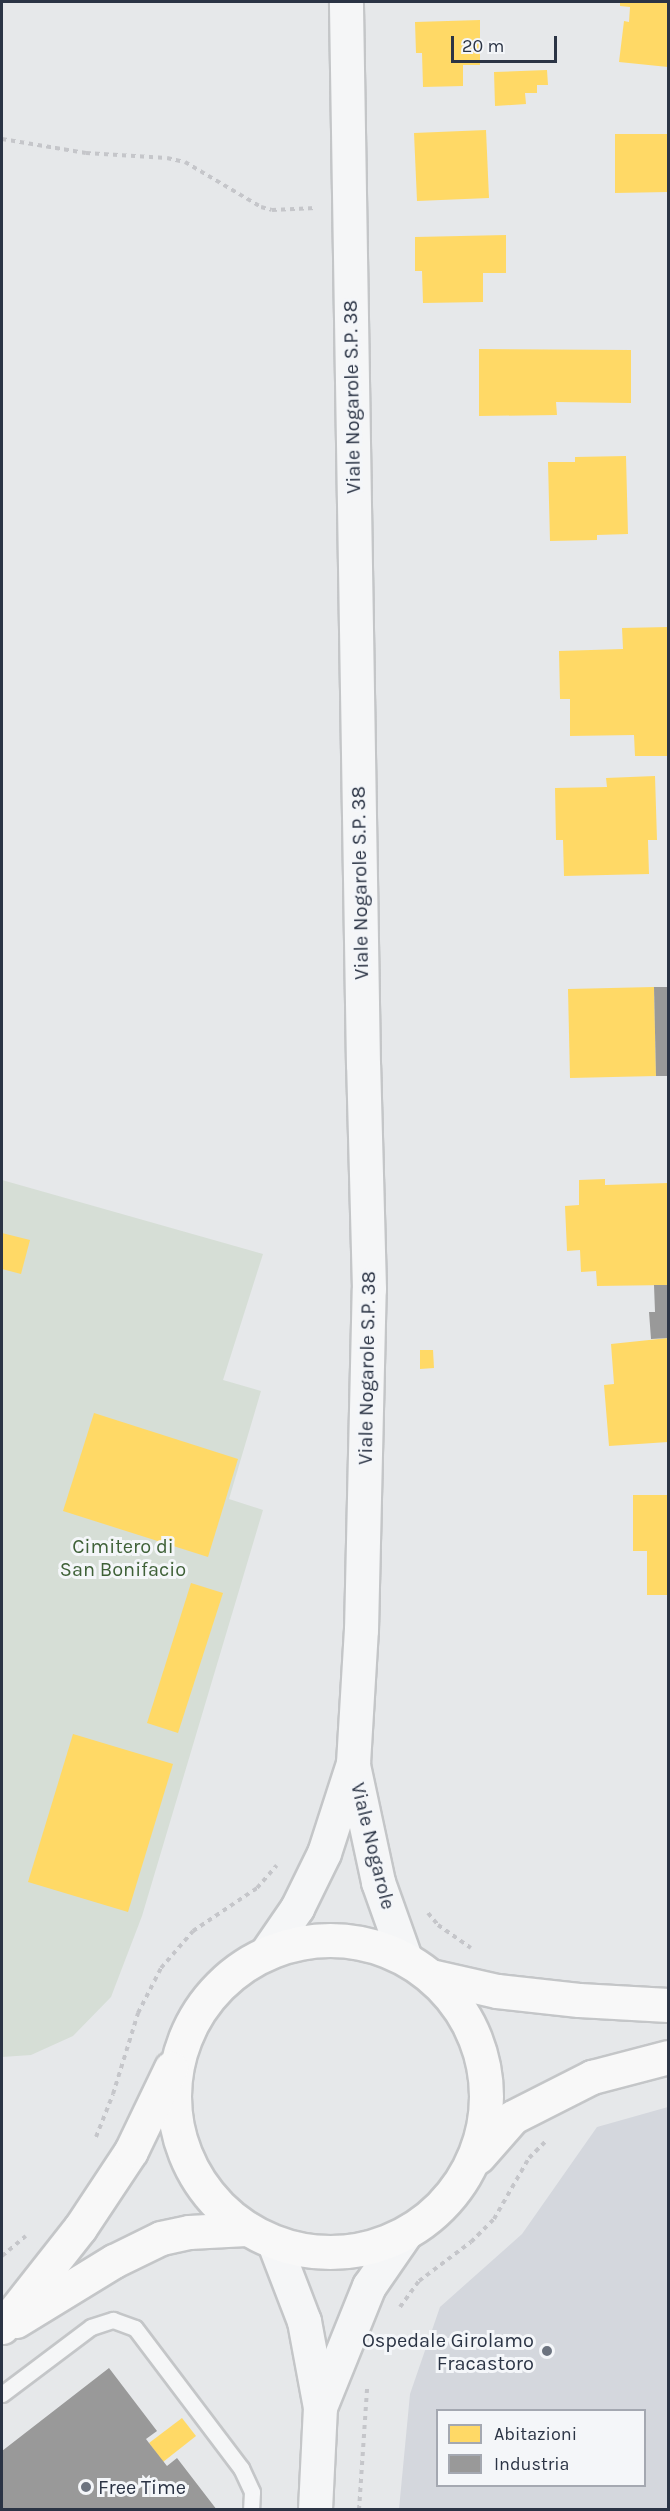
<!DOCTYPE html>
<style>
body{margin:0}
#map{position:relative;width:670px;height:2511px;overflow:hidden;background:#e6e8ea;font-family:Karla,sans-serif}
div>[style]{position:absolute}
.built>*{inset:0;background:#d4d7dd}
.green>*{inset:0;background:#d6ded6}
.homes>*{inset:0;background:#ffd966}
.industry>*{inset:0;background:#999}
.path>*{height:4px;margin-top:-2px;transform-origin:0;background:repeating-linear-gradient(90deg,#c5c6ca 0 4.5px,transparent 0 9px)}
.roads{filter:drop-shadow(2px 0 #c4c6c8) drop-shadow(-2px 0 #c4c6c8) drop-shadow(0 2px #c4c6c8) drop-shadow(0 -2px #c4c6c8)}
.service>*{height:15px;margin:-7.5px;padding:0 7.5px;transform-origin:7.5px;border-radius:7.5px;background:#f5f6f7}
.tertiary>*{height:33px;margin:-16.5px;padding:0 16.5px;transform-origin:16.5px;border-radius:16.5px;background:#f5f6f7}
.secondary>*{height:33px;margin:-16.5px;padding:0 16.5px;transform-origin:16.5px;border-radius:16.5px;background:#f8f8f8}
.secondary>.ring{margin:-16.5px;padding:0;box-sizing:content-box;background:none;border:33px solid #f8f8f8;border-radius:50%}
.dots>*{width:16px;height:16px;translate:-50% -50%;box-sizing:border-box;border:3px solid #f4f6f9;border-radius:50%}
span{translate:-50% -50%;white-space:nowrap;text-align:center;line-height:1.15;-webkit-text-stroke:6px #f4f6f9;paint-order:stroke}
.street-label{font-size:20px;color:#2b3445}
.park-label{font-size:20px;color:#3f6138}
.poi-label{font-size:20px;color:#2b3445}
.right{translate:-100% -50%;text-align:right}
.left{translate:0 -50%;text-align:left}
.frame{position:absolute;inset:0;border:3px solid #2b3445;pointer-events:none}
.legend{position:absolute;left:436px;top:2409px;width:210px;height:78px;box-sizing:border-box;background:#f4f6f9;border:2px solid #a4a8b1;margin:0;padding:8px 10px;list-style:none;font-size:18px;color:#2b3445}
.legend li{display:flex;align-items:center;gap:12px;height:30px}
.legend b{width:30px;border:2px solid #a4a8b1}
.scale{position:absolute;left:451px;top:36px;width:106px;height:27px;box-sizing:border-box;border:3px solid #2b3445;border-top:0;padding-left:8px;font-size:18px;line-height:21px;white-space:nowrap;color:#2b3445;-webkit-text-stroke:4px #f4f6f9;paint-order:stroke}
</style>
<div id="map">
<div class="built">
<div style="clip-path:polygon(evenodd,668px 2107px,668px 2509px,399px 2509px,410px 2394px,440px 2307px,522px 2234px,597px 2127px,668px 2107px,438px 2410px,644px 2410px,644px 2486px,438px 2486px,438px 2410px)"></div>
</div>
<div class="green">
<div style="clip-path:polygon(2px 1180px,263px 1254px,223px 1380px,261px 1391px,229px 1499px,263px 1510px,142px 1916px,111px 1997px,73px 2036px,31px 2055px,2px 2057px)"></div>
</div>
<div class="homes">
<div style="clip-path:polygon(620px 2px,668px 2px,668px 67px,619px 62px,624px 21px,629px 22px,630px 7px,620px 6px)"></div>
<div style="clip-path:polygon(480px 20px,480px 65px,463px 65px,463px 86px,423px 87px,422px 53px,416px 53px,415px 22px)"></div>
<div style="clip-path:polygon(547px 70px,548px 85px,537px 85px,537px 93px,525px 93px,526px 104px,495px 106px,494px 72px)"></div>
<div style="clip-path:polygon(486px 130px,489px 198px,417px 201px,414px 133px)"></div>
<div style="clip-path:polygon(615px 134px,668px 134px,668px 192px,615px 193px)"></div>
<div style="clip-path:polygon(506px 235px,506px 273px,483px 273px,483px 302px,423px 303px,422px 271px,415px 271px,415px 237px)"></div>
<div style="clip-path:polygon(479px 349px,631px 350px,631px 403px,556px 402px,557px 415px,479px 416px)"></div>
<div style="clip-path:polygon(626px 456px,628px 534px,597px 535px,597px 540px,550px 541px,548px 462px,575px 462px,575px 457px)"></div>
<div style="clip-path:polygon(668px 627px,668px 756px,635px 756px,634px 735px,570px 736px,570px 699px,560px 699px,559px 651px,623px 649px,622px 628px)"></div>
<div style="clip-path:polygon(655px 776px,657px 840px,648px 840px,649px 874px,564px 876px,563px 840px,556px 840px,555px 788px,607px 787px,606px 778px)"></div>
<div style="clip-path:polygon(654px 987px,656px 1076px,570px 1078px,568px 989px)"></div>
<div style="clip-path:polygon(605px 1179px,605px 1185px,668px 1183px,668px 1285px,597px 1286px,596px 1271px,581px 1272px,580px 1250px,567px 1251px,565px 1206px,579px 1205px,579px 1180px)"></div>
<div style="clip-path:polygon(2px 1233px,30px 1240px,21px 1274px,2px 1269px)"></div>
<div style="clip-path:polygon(668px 1338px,668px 1442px,609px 1446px,604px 1385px,614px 1384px,611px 1344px)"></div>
<div style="clip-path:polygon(420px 1350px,433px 1350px,434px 1368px,420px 1369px)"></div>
<div style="clip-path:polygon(94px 1413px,238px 1459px,208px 1557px,63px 1511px)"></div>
<div style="clip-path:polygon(633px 1495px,668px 1495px,668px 1595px,647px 1595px,647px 1551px,633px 1551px)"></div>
<div style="clip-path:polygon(191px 1583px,223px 1593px,178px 1733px,147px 1723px)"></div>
<div style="clip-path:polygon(73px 1734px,173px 1764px,128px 1912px,28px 1882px)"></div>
<div style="clip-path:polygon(182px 2418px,196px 2436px,163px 2462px,149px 2443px)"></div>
</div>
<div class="industry">
<div style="clip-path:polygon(654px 987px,668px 987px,668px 1076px,656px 1076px)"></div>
<div style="clip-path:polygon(654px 1285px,668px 1285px,668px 1338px,651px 1339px,649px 1312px,655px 1312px)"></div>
<div style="clip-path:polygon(109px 2368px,157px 2431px,146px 2439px,149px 2443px,167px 2466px,177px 2458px,217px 2510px,2px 2510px,2px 2451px)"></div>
</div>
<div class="path">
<div style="left:2px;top:139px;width:85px;rotate:9.5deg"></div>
<div style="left:86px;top:153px;width:81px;rotate:3.5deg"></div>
<div style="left:167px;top:158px;width:18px;rotate:13deg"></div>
<div style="left:185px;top:162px;width:88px;rotate:30.6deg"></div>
<div style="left:261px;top:207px;width:11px;rotate:15deg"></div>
<div style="left:272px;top:210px;width:44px;rotate:-2.6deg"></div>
<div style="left:428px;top:1913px;width:16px;rotate:50deg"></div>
<div style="left:438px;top:1925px;width:40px;rotate:34.9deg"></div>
<div style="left:96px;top:2137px;width:46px;rotate:-68.4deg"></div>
<div style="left:113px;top:2094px;width:85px;rotate:-72.8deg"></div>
<div style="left:138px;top:2013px;width:51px;rotate:-62.9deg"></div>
<div style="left:161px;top:1968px;width:49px;rotate:-49.1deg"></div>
<div style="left:193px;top:1931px;width:77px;rotate:-33.9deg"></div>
<div style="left:257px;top:1888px;width:30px;rotate:-49deg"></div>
<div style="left:2px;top:2256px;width:31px;rotate:-40deg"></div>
<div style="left:400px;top:2307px;width:32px;rotate:-54deg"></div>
<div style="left:419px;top:2281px;width:65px;rotate:-36.9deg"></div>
<div style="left:471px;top:2242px;width:33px;rotate:-45deg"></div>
<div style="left:494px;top:2219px;width:70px;rotate:-60.2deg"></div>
<div style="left:529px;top:2158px;width:24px;rotate:-45deg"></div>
<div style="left:359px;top:2510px;width:122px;rotate:-86.2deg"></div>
</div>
<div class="roads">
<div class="service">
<div style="left:2px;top:2394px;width:111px;rotate:-37deg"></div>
<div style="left:91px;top:2327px;width:23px;rotate:-18deg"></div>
<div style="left:113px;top:2320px;width:23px;rotate:20deg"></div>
<div style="left:135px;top:2328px;width:176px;rotate:52.9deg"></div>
<div style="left:241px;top:2468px;width:26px;rotate:65deg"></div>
<div style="left:252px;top:2492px;width:18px;rotate:93deg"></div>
</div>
<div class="tertiary">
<div style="left:353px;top:1765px;width:120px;rotate:77.9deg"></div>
<div style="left:378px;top:1882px;width:81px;rotate:70.4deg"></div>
<div style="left:266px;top:1953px;width:55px;rotate:-55.4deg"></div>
<div style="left:297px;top:1908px;width:61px;rotate:-63.9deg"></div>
<div style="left:324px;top:1853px;width:95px;rotate:-72.1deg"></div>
<div style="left:353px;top:1763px;width:133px;rotate:-86.6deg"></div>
<div style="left:361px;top:1630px;width:341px;rotate:-88.7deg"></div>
<div style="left:369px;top:1289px;width:224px;rotate:-91.5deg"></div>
<div style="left:363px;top:1065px;width:1063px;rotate:-90.92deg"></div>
<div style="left:274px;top:2243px;width:84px;rotate:69deg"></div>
<div style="left:304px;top:2321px;width:87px;rotate:79.5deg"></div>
<div style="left:320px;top:2407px;width:103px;rotate:92.8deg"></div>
<div style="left:320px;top:2407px;width:131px;rotate:-68deg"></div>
<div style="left:369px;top:2286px;width:63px;rotate:-55.3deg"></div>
</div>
<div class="secondary">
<div class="ring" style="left:174px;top:1940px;width:279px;height:279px"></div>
<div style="left:431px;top:1976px;width:68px;rotate:12.8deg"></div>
<div style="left:497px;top:1991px;width:82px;rotate:6.3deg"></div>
<div style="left:579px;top:2000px;width:89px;rotate:3.2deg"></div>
<div style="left:478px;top:2157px;width:53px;rotate:-48.8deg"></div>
<div style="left:513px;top:2117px;width:89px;rotate:-26.9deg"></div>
<div style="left:592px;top:2077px;width:79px;rotate:-14.7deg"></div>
<div style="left:16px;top:2321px;width:115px;rotate:-31.5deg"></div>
<div style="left:114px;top:2261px;width:52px;rotate:-26.1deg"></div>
<div style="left:161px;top:2238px;width:29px;rotate:-12deg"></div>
<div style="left:189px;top:2232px;width:57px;rotate:-3deg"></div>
<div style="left:2px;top:2327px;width:126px;rotate:-51.8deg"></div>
<div style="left:80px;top:2228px;width:92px;rotate:-56.5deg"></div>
<div style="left:131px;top:2151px;width:92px;rotate:-64.3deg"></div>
</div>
</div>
<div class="dots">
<div style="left:547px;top:2351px;background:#6c737f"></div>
<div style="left:86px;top:2487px;background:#6c737f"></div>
</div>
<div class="street-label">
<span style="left:352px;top:397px;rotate:-91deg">Viale Nogarole S.P. 38</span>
<span style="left:360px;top:883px;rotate:-91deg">Viale Nogarole S.P. 38</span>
<span style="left:367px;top:1368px;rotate:-89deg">Viale Nogarole S.P. 38</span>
<span style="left:373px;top:1846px;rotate:76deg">Viale Nogarole</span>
</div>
<div class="park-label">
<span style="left:123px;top:1558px">Cimitero di<br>San Bonifacio</span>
</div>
<div class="poi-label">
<span class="right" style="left:534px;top:2352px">Ospedale Girolamo<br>Fracastoro</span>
<span class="left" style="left:98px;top:2487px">Free Time</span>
</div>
<div class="frame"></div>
<ul class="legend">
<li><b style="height:16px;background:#ffd966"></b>Abitazioni</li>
<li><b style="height:16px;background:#999"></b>Industria</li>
</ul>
<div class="scale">20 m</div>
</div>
